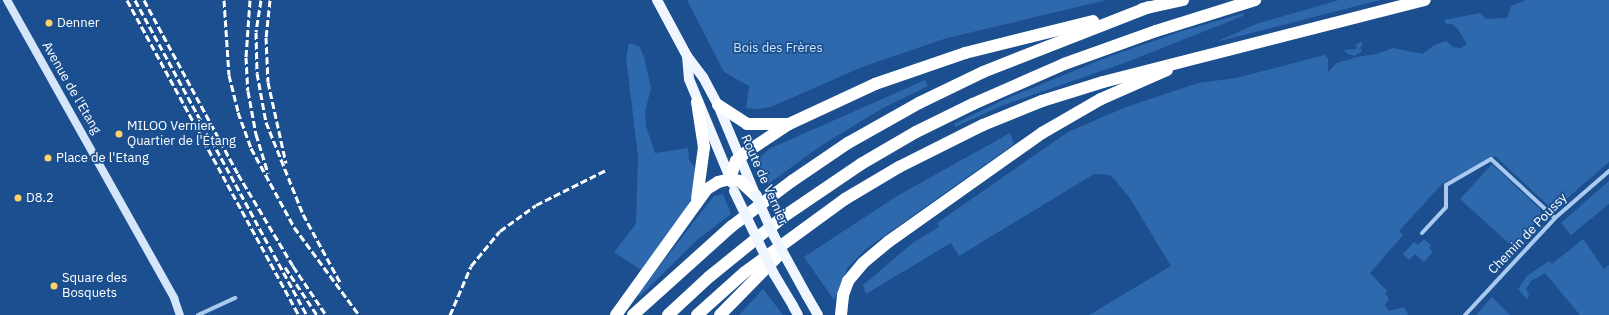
<!DOCTYPE html>
<meta charset="utf-8">
<style>
body{margin:0}
#map{position:relative;width:1609px;height:315px;overflow:hidden;background:#1b4f8f;font-family:"IBM Plex Sans",sans-serif}
div>[style]{position:absolute}
.green>*{inset:0;background:#2e69ad}
.street>*{height:4px;margin:-2px;padding:0 2px;transform-origin:2px;border-radius:2px;background:#a9c9ee}
.secondary>*{height:8px;margin:-4px;padding:0 4px;transform-origin:4px;border-radius:4px;background:#d6e6fa}
.primary>*{height:10px;margin:-5px;padding:0 5px;transform-origin:5px;border-radius:5px;background:#f0f6ff}
.highway>*{height:12px;margin:-6px;padding:0 6px;transform-origin:6px;border-radius:6px;background:#fff}
.rail>*{height:3px;margin-top:-1.5px;transform-origin:0;background:repeating-linear-gradient(90deg,#fff 0 7px,transparent 0 10px)}
.primary-bridge>*{height:10px;margin:-5px;padding:0 5px;transform-origin:5px;border-radius:5px;background:#f0f6ff}
.dots>*{width:11px;height:11px;translate:-50% -50%;box-sizing:border-box;border:2px solid #1b4f8f;border-radius:50%}
span{translate:-50% -50%;white-space:nowrap;text-align:center;line-height:1.15;-webkit-text-stroke:3.5px #1b4f8f;paint-order:stroke}
.poi-label{font-size:13px;color:#fff}
.left{translate:0 -50%;text-align:left}
.park-label{font-size:13px;color:#cfe3fa}
.street-label{font-size:13px;color:#fff}
</style>
<div id="map">
<div class="green">
<div style="clip-path:polygon(687px 0,1107px 0,947px 38px,862px 67px,771px 107px,756px 109px,746px 108px,749px 86px,724px 72px)"></div>
<div style="clip-path:polygon(1339px 0,1380px 0,1216px 42px,1256px 24px)"></div>
<div style="clip-path:polygon(1526px 0,1609px 0,1609px 162px,1556px 208px,1550px 207px,1495px 156px,1443px 183px,1399px 231px,1403px 235px,1370px 273px,1387px 291px,1385px 294px,1389px 298px,1385px 305px,1389px 311px,1404px 307px,1408px 315px,1089px 315px,1171px 266px,1129px 197px,1114px 179px,1110px 175px,1094px 174px,959px 256px,951px 243px,866px 294px,863px 285px,914px 242px,939px 227px,937px 223px,1068px 132px,1126px 107px,1198px 83px,1236px 78px,1325px 55px,1328px 59px,1328px 72px,1337px 63px,1357px 57px,1377px 54px,1393px 48px,1423px 54px,1434px 45px,1446px 41px,1453px 47px,1461px 48px,1467px 44px,1458px 29px,1452px 24px,1446px 24px,1444px 20px,1480px 13px,1486px 19px,1507px 18px,1511px 6px)"></div>
<div style="clip-path:polygon(1244px 13px,1243px 16px,1127px 62px,1001px 106px,955px 127px,954px 124px,1001px 101px,1108px 57px,1179px 32px)"></div>
<div style="clip-path:polygon(1361px 42px,1363px 44px,1359px 49px,1362px 49px,1361px 52px,1354px 56px,1346px 53px,1344px 50px,1356px 49px,1357px 45px,1353px 46px)"></div>
<div style="clip-path:polygon(629px 43px,639px 46px,644px 57px,651px 88px,645px 112px,646px 126px,655px 153px,688px 148px,689px 160px,695px 168px,699px 168px,692px 196px,685px 211px,641px 270px,614px 252px,636px 224px,638px 157px,626px 57px)"></div>
<div style="clip-path:polygon(925px 80px,928px 86px,883px 108px,822px 145px,768px 184px,757px 160px,769px 149px)"></div>
<div style="clip-path:polygon(1010px 133px,1014px 144px,867px 248px,848px 267px,834px 300px,804px 257px,897px 196px)"></div>
<div style="clip-path:polygon(1492px 164px,1540px 209px,1541px 217px,1513px 247px,1460px 199px)"></div>
<div style="clip-path:polygon(1609px 181px,1609px 204px,1571px 235px,1561px 223px)"></div>
<div style="clip-path:polygon(723px 194px,731px 214px,697px 240px,640px 296px,637px 295px,714px 196px)"></div>
<div style="clip-path:polygon(1424px 239px,1431px 245px,1429px 248px,1433px 252px,1424px 262px,1415px 254px,1409px 260px,1403px 254px,1414px 242px,1418px 245px)"></div>
<div style="clip-path:polygon(1583px 239px,1604px 269px,1609px 265px,1609px 315px,1580px 315px,1545px 273px,1531px 281px,1526px 289px,1529px 294px,1527px 299px,1518px 289px,1527px 276px,1549px 261px,1552px 264px)"></div>
<div style="clip-path:polygon(763px 289px,783px 315px,739px 315px)"></div>
<div style="clip-path:polygon(1492px 297px,1510px 315px,1476px 315px)"></div>
</div>
<div class="street">
<div style="left:1422px;top:233px;width:35px;rotate:-47deg"></div>
<div style="left:1446px;top:207px;width:22px;rotate:-90deg"></div>
<div style="left:1446px;top:185px;width:52px;rotate:-30deg"></div>
<div style="left:1491px;top:159px;width:87px;rotate:42.7deg"></div>
<div style="left:198px;top:315px;width:41px;rotate:-24.7deg"></div>
<div style="left:1465px;top:315px;width:132px;rotate:-47.1deg"></div>
<div style="left:1555px;top:218px;width:72px;rotate:-41deg"></div>
</div>
<div class="secondary">
<div style="left:7px;top:0;width:342px;rotate:60.7deg"></div>
<div style="left:174px;top:298px;width:18px;rotate:71deg"></div>
</div>
<div class="primary">
<div style="left:657px;top:0;width:64px;rotate:61.8deg"></div>
<div style="left:687px;top:56px;width:26px;rotate:53deg"></div>
<div style="left:703px;top:77px;width:32px;rotate:62deg"></div>
<div style="left:718px;top:105px;width:96px;rotate:67.4deg"></div>
<div style="left:687px;top:56px;width:23px;rotate:85deg"></div>
<div style="left:689px;top:79px;width:113px;rotate:67.5deg"></div>
<div style="left:807px;top:296px;width:22px;rotate:60deg"></div>
<div style="left:793px;top:306px;width:10px;rotate:61deg"></div>
</div>
<div class="highway">
<div style="left:1142px;top:9px;width:42px;rotate:-12.4deg"></div>
<div style="left:697px;top:102px;width:46px;rotate:81.2deg"></div>
<div style="left:704px;top:147px;width:52px;rotate:97.7deg"></div>
<div style="left:718px;top:105px;width:35px;rotate:33deg"></div>
<div style="left:747px;top:124px;width:42px"></div>
<div style="left:730px;top:179px;width:19px;rotate:-72deg"></div>
<div style="left:736px;top:161px;width:12px;rotate:-42deg"></div>
<div style="left:745px;top:153px;width:53px;rotate:-33.4deg"></div>
<div style="left:789px;top:124px;width:95px;rotate:-24.9deg"></div>
<div style="left:875px;top:84px;width:95px;rotate:-19deg"></div>
<div style="left:965px;top:53px;width:132px;rotate:-14deg"></div>
<div style="left:616px;top:315px;width:155px;rotate:-54.2deg"></div>
<div style="left:707px;top:189px;width:13px;rotate:-32deg"></div>
<div style="left:718px;top:182px;width:12px;rotate:-14deg"></div>
<div style="left:730px;top:179px;width:10px;rotate:11deg"></div>
<div style="left:740px;top:181px;width:22px;rotate:43deg"></div>
<div style="left:633px;top:315px;width:133px;rotate:-42deg"></div>
<div style="left:732px;top:226px;width:75px;rotate:-36.9deg"></div>
<div style="left:792px;top:181px;width:68px;rotate:-34.2deg"></div>
<div style="left:848px;top:143px;width:81px;rotate:-29.4deg"></div>
<div style="left:919px;top:103px;width:71px;rotate:-25.8deg"></div>
<div style="left:983px;top:72px;width:178px;rotate:-21.4deg"></div>
<div style="left:668px;top:315px;width:56px;rotate:-42.8deg"></div>
<div style="left:709px;top:277px;width:95px;rotate:-39deg"></div>
<div style="left:783px;top:217px;width:94px;rotate:-34.2deg"></div>
<div style="left:861px;top:164px;width:64px;rotate:-30.2deg"></div>
<div style="left:916px;top:132px;width:64px;rotate:-26.2deg"></div>
<div style="left:973px;top:104px;width:99px;rotate:-23.7deg"></div>
<div style="left:1064px;top:64px;width:98px;rotate:-19.7deg"></div>
<div style="left:1156px;top:31px;width:104px;rotate:-17.4deg"></div>
<div style="left:697px;top:315px;width:64px;rotate:-41.9deg"></div>
<div style="left:745px;top:272px;width:124px;rotate:-36.1deg"></div>
<div style="left:845px;top:199px;width:63px;rotate:-30.7deg"></div>
<div style="left:899px;top:167px;width:94px;rotate:-26.6deg"></div>
<div style="left:983px;top:125px;width:64px;rotate:-22.1deg"></div>
<div style="left:1042px;top:101px;width:64px;rotate:-17.3deg"></div>
<div style="left:1103px;top:82px;width:332px;rotate:-14.3deg"></div>
<div style="left:720px;top:315px;width:81px;rotate:-45.5deg"></div>
<div style="left:841px;top:315px;width:20px;rotate:-84deg"></div>
<div style="left:843px;top:295px;width:15px;rotate:-70deg"></div>
<div style="left:848px;top:281px;width:23px;rotate:-50deg"></div>
<div style="left:863px;top:263px;width:33px;rotate:-40deg"></div>
<div style="left:888px;top:242px;width:189px;rotate:-35.3deg"></div>
<div style="left:1042px;top:133px;width:68px;rotate:-30deg"></div>
<div style="left:1101px;top:99px;width:72px;rotate:-23.7deg"></div>
</div>
<div class="rail">
<div style="left:127px;top:0;width:359px;rotate:61.4deg"></div>
<div style="left:135px;top:0;width:359px;rotate:61.4deg"></div>
<div style="left:144px;top:0;width:198px;rotate:61.6deg"></div>
<div style="left:238px;top:174px;width:107px;rotate:59.1deg"></div>
<div style="left:293px;top:266px;width:59px;rotate:56deg"></div>
<div style="left:224px;top:0;width:75px;rotate:86.2deg"></div>
<div style="left:229px;top:75px;width:38px;rotate:76deg"></div>
<div style="left:238px;top:112px;width:38px;rotate:70deg"></div>
<div style="left:251px;top:148px;width:90px;rotate:61.4deg"></div>
<div style="left:294px;top:227px;width:109px;rotate:53.5deg"></div>
<div style="left:250px;top:0;width:57px;rotate:94deg"></div>
<div style="left:246px;top:57px;width:34px;rotate:87deg"></div>
<div style="left:248px;top:91px;width:44px;rotate:79.5deg"></div>
<div style="left:256px;top:134px;width:41px;rotate:72.9deg"></div>
<div style="left:261px;top:0;width:32px;rotate:99deg"></div>
<div style="left:256px;top:32px;width:41px;rotate:88.6deg"></div>
<div style="left:257px;top:73px;width:50px;rotate:79.6deg"></div>
<div style="left:266px;top:122px;width:99px;rotate:68.1deg"></div>
<div style="left:303px;top:214px;width:80px;rotate:61.5deg"></div>
<div style="left:270px;top:0;width:37px;rotate:96deg"></div>
<div style="left:266px;top:37px;width:45px;rotate:87.5deg"></div>
<div style="left:268px;top:82px;width:83px;rotate:77.5deg"></div>
<div style="left:285px;top:267px;width:58px;rotate:56.3deg"></div>
<div style="left:450px;top:315px;width:53px;rotate:-66.8deg"></div>
<div style="left:471px;top:266px;width:45px;rotate:-50.4deg"></div>
<div style="left:500px;top:231px;width:44px;rotate:-35.8deg"></div>
<div style="left:536px;top:205px;width:78px;rotate:-26.6deg"></div>
</div>
<div class="primary-bridge">
<div style="left:734px;top:191px;width:92px;rotate:64.3deg"></div>
<div style="left:774px;top:274px;width:37px;rotate:59deg"></div>
<div style="left:756px;top:196px;width:44px;rotate:65.8deg"></div>
<div style="left:774px;top:236px;width:68px;rotate:61.2deg"></div>
</div>
<div class="dots">
<div style="left:49px;top:23px;background:#ffd166"></div>
<div style="left:119px;top:134px;background:#ffd166"></div>
<div style="left:48px;top:158px;background:#ffd166"></div>
<div style="left:18px;top:198px;background:#ffd166"></div>
<div style="left:54px;top:286px;background:#ffd166"></div>
</div>
<div class="poi-label">
<span class="left" style="left:57px;top:23px">Denner</span>
<span class="left" style="left:127px;top:134px">MILOO Vernier<br>Quartier de l'Étang</span>
<span class="left" style="left:56px;top:158px">Place de l'Etang</span>
<span class="left" style="left:26px;top:198px">D8.2</span>
<span class="left" style="left:62px;top:286px">Square des<br>Bosquets</span>
</div>
<div class="park-label">
<span style="left:778px;top:48px">Bois des Frères</span>
</div>
<div class="street-label">
<span style="left:71px;top:88px;rotate:60deg">Avenue de l'Etang</span>
<span style="left:764px;top:180px;rotate:66deg">Route de Vernier</span>
<span style="left:1528px;top:234px;rotate:-46deg">Chemin de Poussy</span>
</div>
</div>
